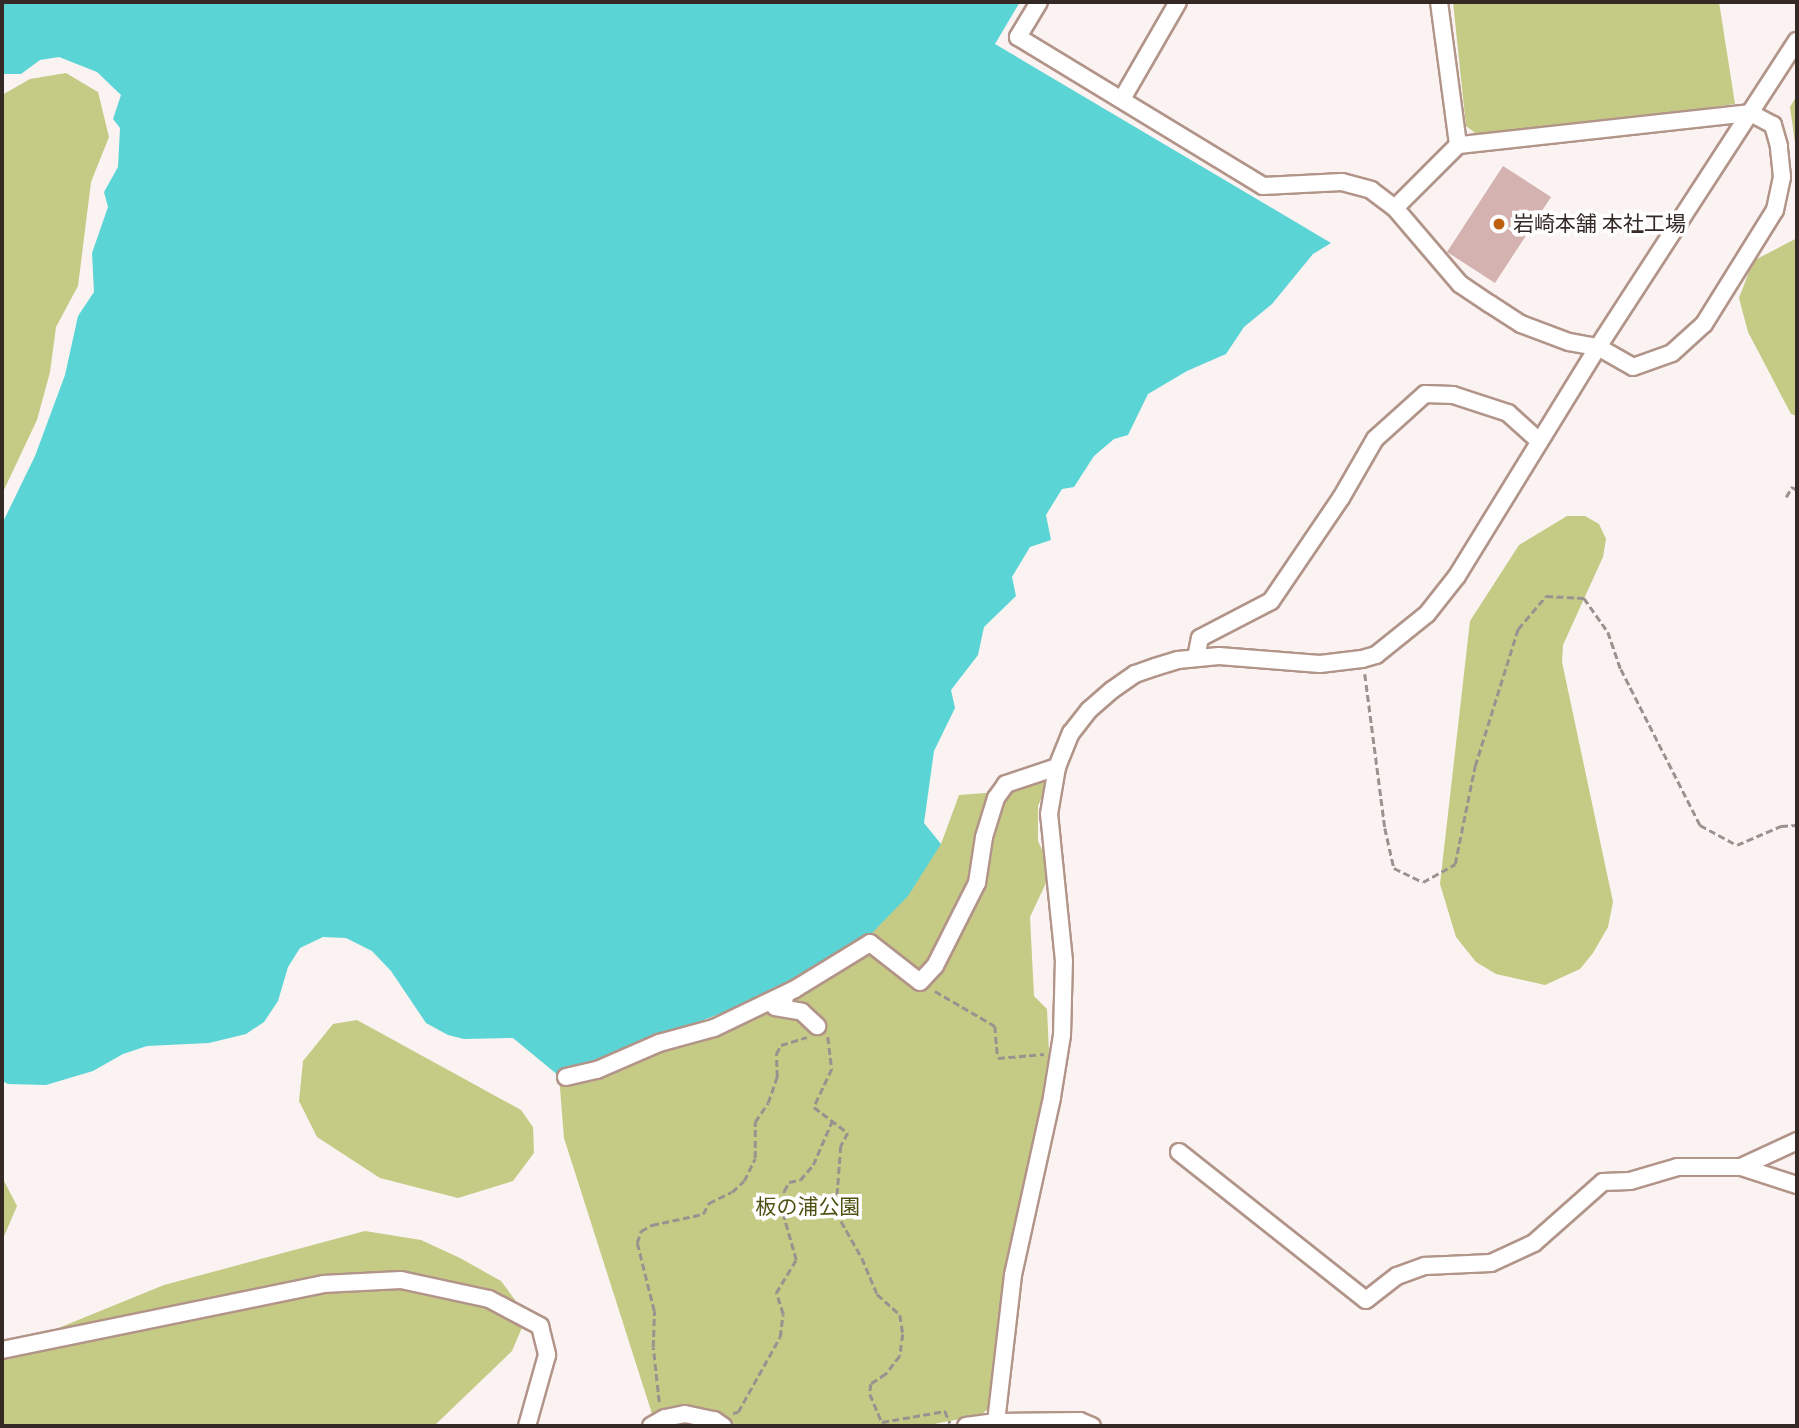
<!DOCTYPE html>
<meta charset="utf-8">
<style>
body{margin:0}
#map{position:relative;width:1799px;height:1428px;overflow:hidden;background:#faf3f1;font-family:Karla,"Noto Sans JP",sans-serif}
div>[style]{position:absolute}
.green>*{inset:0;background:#c5ca85}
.water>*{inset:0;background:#5bd4d6}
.building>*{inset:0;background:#d4b2b0}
.path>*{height:2.5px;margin-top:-1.25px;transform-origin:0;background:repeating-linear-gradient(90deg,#9b928f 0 7px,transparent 0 10.5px)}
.roads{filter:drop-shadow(2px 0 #b29489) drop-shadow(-2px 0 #b29489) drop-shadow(0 2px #b29489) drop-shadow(0 -2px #b29489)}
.minor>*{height:16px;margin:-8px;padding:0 8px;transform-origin:8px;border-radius:8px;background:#fff}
.dots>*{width:19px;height:19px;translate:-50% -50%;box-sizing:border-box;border:4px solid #fff;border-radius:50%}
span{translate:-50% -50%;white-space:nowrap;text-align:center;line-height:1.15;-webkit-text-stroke:7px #fff;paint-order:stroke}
.poi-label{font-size:21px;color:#352925}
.left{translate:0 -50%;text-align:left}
.park-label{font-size:21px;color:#4f5213}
.frame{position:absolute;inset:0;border:4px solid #352925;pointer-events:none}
</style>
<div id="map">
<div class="green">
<div style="clip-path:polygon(1453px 2px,1719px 2px,1735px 104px,1483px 139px,1466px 126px)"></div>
<div style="clip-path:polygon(66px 73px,98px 92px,109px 137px,91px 182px,78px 286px,56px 327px,50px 372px,37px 420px,2px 494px,2px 95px,30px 79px)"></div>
<div style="clip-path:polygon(1797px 95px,1797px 157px,1790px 107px)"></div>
<div style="clip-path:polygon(1797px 238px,1797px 416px,1791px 414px,1748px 332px,1739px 298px,1753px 261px)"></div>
<div style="clip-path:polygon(1567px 516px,1585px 516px,1599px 524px,1606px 539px,1603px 557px,1563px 645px,1562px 662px,1613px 902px,1608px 927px,1593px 953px,1580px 969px,1545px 985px,1496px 974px,1476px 962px,1456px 937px,1440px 884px,1470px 621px,1519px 545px)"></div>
<div style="clip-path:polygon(1046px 777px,1049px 780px,1038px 806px,1038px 841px,1043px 852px,1047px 881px,1030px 917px,1034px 996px,1047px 1009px,1049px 1052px,993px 1406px,980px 1415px,924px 1426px,733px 1426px,719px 1417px,653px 1417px,564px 1138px,559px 1076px,724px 1014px,941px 844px,959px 795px,998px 792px)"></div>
<div style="clip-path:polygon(357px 1020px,521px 1110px,533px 1127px,534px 1153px,513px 1181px,458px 1198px,380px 1178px,317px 1137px,299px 1101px,303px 1061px,333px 1024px)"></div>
<div style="clip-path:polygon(2px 1177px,17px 1206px,2px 1241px)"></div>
<div style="clip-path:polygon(365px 1231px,421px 1240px,460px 1258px,501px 1281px,527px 1316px,512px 1351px,434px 1426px,2px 1426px,2px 1351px,164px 1285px)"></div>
</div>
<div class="water">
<div style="clip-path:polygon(2px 2px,1020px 2px,995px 44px,1331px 243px,1313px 254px,1272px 304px,1244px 327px,1226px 354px,1187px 371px,1148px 394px,1128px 435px,1114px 439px,1094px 456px,1074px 487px,1062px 489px,1046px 515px,1051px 540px,1030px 547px,1012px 577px,1016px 596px,984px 627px,978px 655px,951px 690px,955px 708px,934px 751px,924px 823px,941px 844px,908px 896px,873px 932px,843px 954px,777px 992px,659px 1037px,594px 1068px,559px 1076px,513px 1038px,464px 1039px,448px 1035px,426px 1023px,391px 971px,372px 951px,346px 938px,323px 937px,300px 948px,288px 967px,278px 1001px,264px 1022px,246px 1034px,209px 1043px,147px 1046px,123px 1054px,93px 1071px,46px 1085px,8px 1084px,2px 1081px,2px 524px,35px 456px,65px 375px,78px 316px,94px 292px,92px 253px,108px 207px,104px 192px,118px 167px,120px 128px,113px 119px,121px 95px,97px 72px,59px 57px,40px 60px,21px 74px,2px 74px)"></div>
</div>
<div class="building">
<div style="clip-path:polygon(1503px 166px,1551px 197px,1495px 283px,1447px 252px)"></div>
</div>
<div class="path">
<div style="left:1786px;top:497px;width:12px;rotate:-59deg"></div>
<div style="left:1792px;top:487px;width:6px;rotate:31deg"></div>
<div style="left:1365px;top:674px;width:155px;rotate:82.6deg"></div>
<div style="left:1385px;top:828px;width:41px;rotate:77.3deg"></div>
<div style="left:1394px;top:868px;width:32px;rotate:26deg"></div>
<div style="left:1423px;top:882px;width:37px;rotate:-29deg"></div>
<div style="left:1455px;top:864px;width:100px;rotate:-78.5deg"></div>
<div style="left:1475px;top:766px;width:144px;rotate:-72.6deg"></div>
<div style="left:1518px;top:629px;width:43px;rotate:-49.7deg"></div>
<div style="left:1546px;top:596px;width:38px;rotate:3deg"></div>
<div style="left:1584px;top:598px;width:42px;rotate:54.8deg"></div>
<div style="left:1608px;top:632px;width:39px;rotate:71deg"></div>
<div style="left:1621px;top:669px;width:175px;rotate:63.1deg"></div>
<div style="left:1700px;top:825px;width:42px;rotate:28.4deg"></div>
<div style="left:1737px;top:845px;width:48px;rotate:-23.4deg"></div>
<div style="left:1781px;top:826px;width:16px;rotate:-4deg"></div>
<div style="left:935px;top:991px;width:69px;rotate:30.3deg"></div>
<div style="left:995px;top:1026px;width:32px;rotate:85deg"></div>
<div style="left:998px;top:1058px;width:46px;rotate:-5deg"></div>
<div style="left:828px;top:1037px;width:32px;rotate:83deg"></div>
<div style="left:832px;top:1069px;width:42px;rotate:115.3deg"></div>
<div style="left:814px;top:1107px;width:43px;rotate:37.4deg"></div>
<div style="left:848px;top:1133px;width:15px;rotate:118deg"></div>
<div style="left:841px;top:1146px;width:66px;rotate:94.3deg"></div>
<div style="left:836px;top:1212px;width:53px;rotate:60.5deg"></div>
<div style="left:862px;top:1258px;width:39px;rotate:67deg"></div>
<div style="left:877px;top:1294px;width:31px;rotate:42deg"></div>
<div style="left:900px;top:1315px;width:19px;rotate:81deg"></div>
<div style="left:903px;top:1334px;width:22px;rotate:98deg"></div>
<div style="left:900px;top:1356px;width:23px;rotate:128deg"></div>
<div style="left:886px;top:1374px;width:18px;rotate:146deg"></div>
<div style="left:871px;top:1384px;width:10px;rotate:96deg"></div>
<div style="left:870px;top:1394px;width:30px;rotate:67deg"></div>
<div style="left:882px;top:1422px;width:64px;rotate:-9.9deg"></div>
<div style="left:945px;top:1411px;width:13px;rotate:67deg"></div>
<div style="left:659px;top:1402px;width:55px;rotate:-96.2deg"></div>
<div style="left:653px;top:1347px;width:36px;rotate:-88deg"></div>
<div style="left:654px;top:1311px;width:70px;rotate:-104deg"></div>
<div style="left:637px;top:1243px;width:13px;rotate:-72deg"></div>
<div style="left:641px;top:1231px;width:13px;rotate:-29deg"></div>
<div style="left:652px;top:1225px;width:52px;rotate:-12.2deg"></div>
<div style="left:703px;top:1214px;width:13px;rotate:-61deg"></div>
<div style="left:709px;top:1203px;width:25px;rotate:-26deg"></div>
<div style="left:732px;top:1192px;width:16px;rotate:-43deg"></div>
<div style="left:744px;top:1181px;width:25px;rotate:-64deg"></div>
<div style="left:755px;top:1158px;width:36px;rotate:-90deg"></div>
<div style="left:755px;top:1122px;width:23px;rotate:-56deg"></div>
<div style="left:768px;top:1103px;width:28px;rotate:-71deg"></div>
<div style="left:777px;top:1077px;width:23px;rotate:-92deg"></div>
<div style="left:776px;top:1054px;width:10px;rotate:-61deg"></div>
<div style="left:781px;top:1045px;width:27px;rotate:-17deg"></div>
<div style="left:733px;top:1413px;width:5px;rotate:-11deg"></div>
<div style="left:738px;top:1412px;width:86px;rotate:-60.8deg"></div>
<div style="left:780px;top:1337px;width:23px;rotate:-83deg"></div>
<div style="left:783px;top:1314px;width:22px;rotate:-108deg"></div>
<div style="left:776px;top:1293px;width:39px;rotate:-59deg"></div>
<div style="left:796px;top:1260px;width:48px;rotate:-105.8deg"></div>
<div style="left:783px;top:1214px;width:23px;rotate:-88deg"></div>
<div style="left:784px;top:1191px;width:10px;rotate:-61deg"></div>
<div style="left:789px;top:1182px;width:11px;rotate:-10deg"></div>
<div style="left:800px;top:1180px;width:20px;rotate:-49deg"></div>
<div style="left:813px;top:1165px;width:48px;rotate:-66.6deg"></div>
</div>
<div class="roads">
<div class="minor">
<div style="left:1039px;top:2px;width:41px;rotate:121deg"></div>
<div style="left:1018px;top:37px;width:287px;rotate:31.3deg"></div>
<div style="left:1263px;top:186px;width:79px;rotate:-2.9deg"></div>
<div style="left:1342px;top:182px;width:30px;rotate:15deg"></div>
<div style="left:1371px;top:190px;width:30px;rotate:37deg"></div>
<div style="left:1395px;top:208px;width:100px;rotate:49.5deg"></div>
<div style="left:1460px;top:284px;width:36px;rotate:34deg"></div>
<div style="left:1490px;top:304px;width:37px;rotate:33deg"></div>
<div style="left:1521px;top:324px;width:51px;rotate:20.6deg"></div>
<div style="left:1569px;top:342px;width:29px;rotate:10deg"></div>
<div style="left:1598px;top:347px;width:40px;rotate:29.7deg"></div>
<div style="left:1633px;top:367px;width:41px;rotate:-19.7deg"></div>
<div style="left:1672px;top:353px;width:43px;rotate:-42.2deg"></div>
<div style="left:1704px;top:324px;width:134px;rotate:-58.1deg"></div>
<div style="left:1775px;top:210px;width:34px;rotate:-78deg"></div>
<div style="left:1782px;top:177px;width:31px;rotate:-96deg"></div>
<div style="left:1779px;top:146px;width:22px;rotate:-106deg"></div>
<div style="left:1773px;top:125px;width:26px;rotate:-152deg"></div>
<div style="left:1750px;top:113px;width:294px;rotate:173.7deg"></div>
<div style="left:1458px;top:145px;width:89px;rotate:135deg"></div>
<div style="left:1439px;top:2px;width:144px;rotate:82.4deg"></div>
<div style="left:1122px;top:99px;width:112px;rotate:-60deg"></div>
<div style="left:1196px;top:658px;width:20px;rotate:-79deg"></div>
<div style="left:1200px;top:638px;width:80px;rotate:-27.5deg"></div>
<div style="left:1271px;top:601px;width:125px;rotate:-55.8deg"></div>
<div style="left:1341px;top:498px;width:68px;rotate:-60deg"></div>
<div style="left:1375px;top:439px;width:67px;rotate:-42deg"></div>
<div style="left:1425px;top:394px;width:28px;rotate:2deg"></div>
<div style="left:1453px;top:395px;width:58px;rotate:18.1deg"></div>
<div style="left:1508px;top:413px;width:42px;rotate:42.1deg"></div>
<div style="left:785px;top:998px;width:13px;rotate:138deg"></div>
<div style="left:775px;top:1007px;width:27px;rotate:10deg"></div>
<div style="left:802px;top:1012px;width:21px;rotate:43deg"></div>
<div style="left:566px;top:1077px;width:32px;rotate:-13deg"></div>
<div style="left:597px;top:1070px;width:68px;rotate:-23.5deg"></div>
<div style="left:659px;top:1043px;width:57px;rotate:-15.3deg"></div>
<div style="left:714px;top:1028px;width:90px;rotate:-25.7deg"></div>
<div style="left:795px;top:989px;width:88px;rotate:-31.5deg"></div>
<div style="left:870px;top:943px;width:63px;rotate:38deg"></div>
<div style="left:920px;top:982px;width:22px;rotate:-47deg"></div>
<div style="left:935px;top:966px;width:93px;rotate:-63.2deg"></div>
<div style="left:977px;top:883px;width:47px;rotate:-81.3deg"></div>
<div style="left:984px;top:837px;width:41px;rotate:-72.9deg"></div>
<div style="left:996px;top:798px;width:17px;rotate:-54deg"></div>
<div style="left:1006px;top:784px;width:54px;rotate:-18.4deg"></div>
<div style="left:1179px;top:1152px;width:238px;rotate:38.4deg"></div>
<div style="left:1366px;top:1300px;width:39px;rotate:-38deg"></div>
<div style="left:1397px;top:1276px;width:30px;rotate:-20deg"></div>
<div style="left:1425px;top:1266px;width:66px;rotate:-2.6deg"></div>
<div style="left:1491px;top:1263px;width:47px;rotate:-24.9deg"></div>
<div style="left:1534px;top:1243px;width:92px;rotate:-41.5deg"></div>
<div style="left:1603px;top:1182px;width:27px;rotate:-2deg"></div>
<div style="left:1630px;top:1181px;width:50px;rotate:-16.3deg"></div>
<div style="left:1678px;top:1167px;width:63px"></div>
<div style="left:1741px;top:1167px;width:59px;rotate:17.8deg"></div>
<div style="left:1741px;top:1167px;width:62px;rotate:-24.9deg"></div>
<div style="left:2px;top:1350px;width:328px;rotate:-11.6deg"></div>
<div style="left:323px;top:1284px;width:78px;rotate:-2.9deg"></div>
<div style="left:401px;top:1280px;width:90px;rotate:12.2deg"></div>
<div style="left:489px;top:1299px;width:58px;rotate:27.9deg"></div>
<div style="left:540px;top:1326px;width:30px;rotate:76deg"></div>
<div style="left:547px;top:1355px;width:74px;rotate:105.7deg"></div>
<div style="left:996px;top:1422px;width:148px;rotate:-83.4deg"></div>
<div style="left:1013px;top:1275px;width:182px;rotate:-77.6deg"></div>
<div style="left:1052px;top:1097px;width:63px;rotate:-80.8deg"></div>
<div style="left:1062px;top:1035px;width:74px;rotate:-88.5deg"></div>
<div style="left:1064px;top:961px;width:148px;rotate:-95.8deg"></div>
<div style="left:1049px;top:814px;width:48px;rotate:-80.3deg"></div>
<div style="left:1057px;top:767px;width:37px;rotate:-68deg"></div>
<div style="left:1071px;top:733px;width:29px;rotate:-52deg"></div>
<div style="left:1089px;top:710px;width:30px;rotate:-41deg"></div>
<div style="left:1112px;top:690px;width:28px;rotate:-35deg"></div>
<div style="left:1135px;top:674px;width:21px;rotate:-19deg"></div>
<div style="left:1155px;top:667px;width:24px;rotate:-17deg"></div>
<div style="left:1178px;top:660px;width:41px;rotate:-5.6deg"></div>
<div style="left:1219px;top:656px;width:101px;rotate:4.5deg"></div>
<div style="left:1320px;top:664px;width:42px;rotate:-6.8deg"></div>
<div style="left:1362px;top:659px;width:15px;rotate:-16deg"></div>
<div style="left:1376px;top:655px;width:65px;rotate:-38.8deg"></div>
<div style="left:1427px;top:614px;width:48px;rotate:-51.7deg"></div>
<div style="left:1457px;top:576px;width:269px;rotate:-58.4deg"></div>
<div style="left:1598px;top:347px;width:365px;rotate:-57deg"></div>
<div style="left:651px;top:1426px;width:16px;rotate:-30deg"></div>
<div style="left:665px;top:1418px;width:20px;rotate:-11deg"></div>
<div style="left:685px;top:1414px;width:30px;rotate:12deg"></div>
<div style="left:714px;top:1420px;width:11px;rotate:34deg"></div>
<div style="left:966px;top:1426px;width:30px;rotate:-8deg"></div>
<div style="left:996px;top:1422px;width:84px;rotate:-0.7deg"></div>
<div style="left:1080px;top:1421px;width:13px;rotate:23deg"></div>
</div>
</div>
<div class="dots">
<div style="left:1499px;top:224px;background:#bd6011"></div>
</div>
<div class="poi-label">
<span class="left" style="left:1513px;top:224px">岩崎本舗 本社工場</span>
</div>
<div class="park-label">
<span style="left:808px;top:1207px">板の浦公園</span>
</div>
<div class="frame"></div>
</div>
